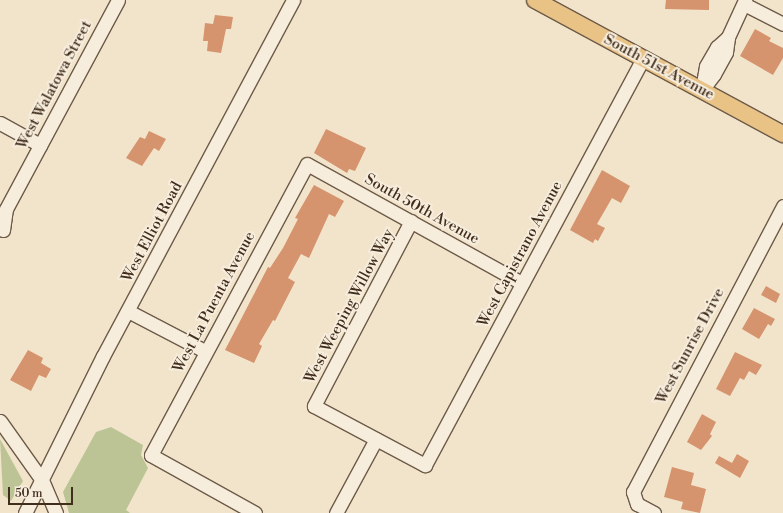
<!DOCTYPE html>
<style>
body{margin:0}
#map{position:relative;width:783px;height:513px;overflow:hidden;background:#f2e4cb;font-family:"Libre Bodoni",serif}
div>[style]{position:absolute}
.green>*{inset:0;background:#bcc496}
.building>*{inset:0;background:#d5936e}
.roads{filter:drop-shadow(1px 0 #6d5b48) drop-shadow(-1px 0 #6d5b48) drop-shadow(0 1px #6d5b48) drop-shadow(0 -1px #6d5b48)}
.minor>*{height:13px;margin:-6.5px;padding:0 6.5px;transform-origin:6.5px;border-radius:6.5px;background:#f7eddd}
.major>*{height:16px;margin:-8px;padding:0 8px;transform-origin:8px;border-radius:8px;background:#e9c286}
span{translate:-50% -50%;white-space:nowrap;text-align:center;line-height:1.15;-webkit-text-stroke:4px #f7eddd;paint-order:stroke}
.street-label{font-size:15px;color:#412d1c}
.scale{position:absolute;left:8px;top:487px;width:65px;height:18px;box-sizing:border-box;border:2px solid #412d1c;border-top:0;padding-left:5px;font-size:12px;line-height:14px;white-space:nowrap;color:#412d1c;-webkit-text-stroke:3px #f7eddd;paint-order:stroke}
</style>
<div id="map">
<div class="green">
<div style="clip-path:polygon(111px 427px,143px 445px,141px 455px,148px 468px,126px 510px,130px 513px,69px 513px,63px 492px,96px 432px)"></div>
<div style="clip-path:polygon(0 439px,23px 481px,11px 501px,3px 495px)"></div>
</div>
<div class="building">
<div style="clip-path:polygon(666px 0,709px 0,709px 10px,665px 9px)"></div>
<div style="clip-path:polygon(215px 15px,233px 17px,231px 29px,226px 29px,221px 53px,207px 51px,208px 41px,203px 41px,205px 23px,213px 24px)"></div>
<div style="clip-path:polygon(755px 29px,771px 38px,769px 41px,783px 48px,783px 58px,773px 75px,740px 56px)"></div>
<div style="clip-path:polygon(326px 129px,366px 148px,355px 171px,349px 169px,347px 173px,314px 153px)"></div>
<div style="clip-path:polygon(149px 131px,166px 139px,159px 151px,154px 148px,142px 166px,126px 158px,140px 137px,145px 139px)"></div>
<div style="clip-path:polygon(602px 170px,630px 186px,621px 203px,612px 198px,597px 224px,605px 228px,598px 241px,595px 239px,593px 243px,570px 230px)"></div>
<div style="clip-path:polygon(314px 185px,344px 201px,335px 217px,329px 214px,309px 258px,301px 254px,288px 278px,295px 282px,275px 321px,273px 320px,259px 344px,262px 346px,254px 363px,225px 350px,268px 267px,270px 268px,283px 248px,298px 219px,295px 218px)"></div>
<div style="clip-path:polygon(766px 286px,780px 294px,776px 303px,761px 295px)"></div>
<div style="clip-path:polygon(754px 308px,775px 319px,771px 326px,768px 324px,759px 339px,742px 329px)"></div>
<div style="clip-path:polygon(28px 350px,43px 358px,41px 363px,51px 369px,46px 378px,39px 375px,31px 391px,10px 380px)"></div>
<div style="clip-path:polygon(735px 352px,762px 365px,756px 375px,749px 371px,744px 380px,740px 378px,730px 396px,716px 389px)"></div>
<div style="clip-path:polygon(702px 414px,716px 422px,710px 434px,712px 436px,701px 450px,687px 442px)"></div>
<div style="clip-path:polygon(737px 454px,749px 461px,740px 478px,715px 463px,719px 456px,732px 463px)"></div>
<div style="clip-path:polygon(672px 467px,694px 473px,691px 485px,706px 489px,700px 513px,681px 509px,683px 502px,664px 497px)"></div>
</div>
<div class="roads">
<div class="minor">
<div style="left:744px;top:4px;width:44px;rotate:27.1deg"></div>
<div style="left:702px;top:89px;width:23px;rotate:-80deg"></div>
<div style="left:706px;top:66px;width:22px;rotate:-60deg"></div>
<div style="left:717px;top:47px;width:15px;rotate:-42deg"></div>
<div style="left:702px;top:90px;width:20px;rotate:-53deg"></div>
<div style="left:714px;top:74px;width:25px;rotate:-61deg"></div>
<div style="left:726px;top:52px;width:15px;rotate:-82deg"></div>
<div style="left:728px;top:37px;width:41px;rotate:-65.3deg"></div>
<div style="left:0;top:123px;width:46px;rotate:28.8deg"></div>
<div style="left:411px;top:221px;width:209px;rotate:117.7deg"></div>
<div style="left:314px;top:406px;width:126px;rotate:28deg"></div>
<div style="left:425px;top:465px;width:462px;rotate:-61.8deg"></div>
<div style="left:3px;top:230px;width:21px;rotate:-82deg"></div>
<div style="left:6px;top:209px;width:237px;rotate:-61.8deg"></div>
<div style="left:128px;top:311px;width:87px;rotate:27.5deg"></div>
<div style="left:0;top:421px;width:72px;rotate:54.6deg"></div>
<div style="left:42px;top:480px;width:36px;rotate:67deg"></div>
<div style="left:25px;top:513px;width:175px;rotate:-63.6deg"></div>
<div style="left:103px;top:356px;width:404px;rotate:-61.9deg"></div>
<div style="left:255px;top:513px;width:119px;rotate:-150.9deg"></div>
<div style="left:151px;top:455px;width:330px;rotate:-61.8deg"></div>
<div style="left:307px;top:164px;width:246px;rotate:29deg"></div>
<div style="left:336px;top:513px;width:84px;rotate:-61.6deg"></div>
<div style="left:654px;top:513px;width:19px;rotate:-152deg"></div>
<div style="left:637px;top:504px;width:13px;rotate:-108deg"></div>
<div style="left:633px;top:492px;width:323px;rotate:-62.3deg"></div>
</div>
<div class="major">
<div style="left:535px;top:0;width:282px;rotate:28.4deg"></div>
</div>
</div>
<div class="street-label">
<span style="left:659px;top:67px;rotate:28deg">South 51st Avenue</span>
<span style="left:54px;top:85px;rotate:-62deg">West Walatowa Street</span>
<span style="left:422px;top:209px;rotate:29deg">South 50th Avenue</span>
<span style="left:152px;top:232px;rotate:-62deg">West Elliot Road</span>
<span style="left:520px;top:254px;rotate:-62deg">West Capistrano Avenue</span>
<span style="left:214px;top:302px;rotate:-62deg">West La Puenta Avenue</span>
<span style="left:349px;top:306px;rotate:-62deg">West Weeping Willow Way</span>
<span style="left:690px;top:346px;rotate:-62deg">West Sunrise Drive</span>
</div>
<div class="scale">50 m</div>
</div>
